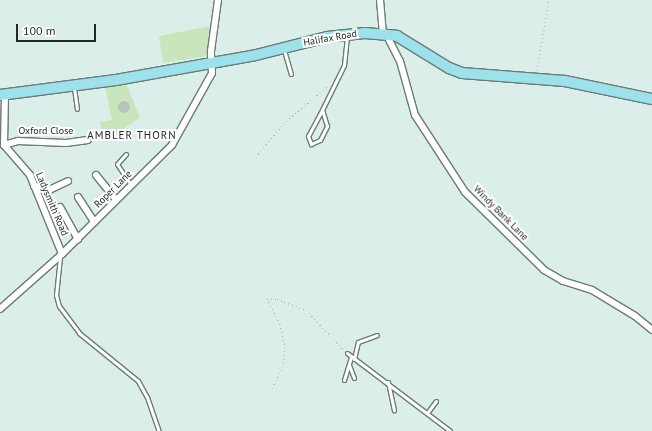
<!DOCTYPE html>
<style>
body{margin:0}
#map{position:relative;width:652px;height:431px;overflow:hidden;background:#dbeeea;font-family:"PT Sans",sans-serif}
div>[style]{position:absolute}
.green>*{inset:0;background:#c9e5bb}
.building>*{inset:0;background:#b6c5bc}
.round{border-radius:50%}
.path>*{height:1px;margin-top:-0.5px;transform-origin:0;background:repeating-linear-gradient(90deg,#9faeab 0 1px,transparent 0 4px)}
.roads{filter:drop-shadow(1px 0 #6b7b78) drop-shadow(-1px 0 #6b7b78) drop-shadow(0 1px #6b7b78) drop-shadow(0 -1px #6b7b78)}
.lane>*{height:3px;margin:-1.5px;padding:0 1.5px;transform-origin:1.5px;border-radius:1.5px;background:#fff}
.street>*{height:6px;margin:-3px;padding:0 3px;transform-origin:3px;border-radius:3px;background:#fff}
.primary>*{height:10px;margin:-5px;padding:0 5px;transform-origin:5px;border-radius:5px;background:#9de1eb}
span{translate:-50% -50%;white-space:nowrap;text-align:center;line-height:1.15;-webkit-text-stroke:4px #fff;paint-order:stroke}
.street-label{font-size:10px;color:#212827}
.neighbourhood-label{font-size:11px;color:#212827;letter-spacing:1px}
.scale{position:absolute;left:16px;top:24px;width:80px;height:18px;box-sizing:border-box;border:2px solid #212827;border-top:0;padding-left:5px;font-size:12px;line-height:14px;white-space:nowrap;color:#212827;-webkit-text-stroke:3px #fff;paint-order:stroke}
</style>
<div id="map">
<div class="green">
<div style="clip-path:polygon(211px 26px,207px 56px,163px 63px,159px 36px)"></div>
<div style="clip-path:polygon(126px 83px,140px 118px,104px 142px,100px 122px,112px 120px,105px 86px)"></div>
</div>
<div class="building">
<div class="round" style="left:118px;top:101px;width:12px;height:12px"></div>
</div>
<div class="path">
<div style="left:537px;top:70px;width:71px;rotate:-80.3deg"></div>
<div style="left:253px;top:160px;width:51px;rotate:-49.8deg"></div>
<div style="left:286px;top:121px;width:56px;rotate:-39.9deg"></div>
<div style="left:272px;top:388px;width:24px;rotate:-62deg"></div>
<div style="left:283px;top:367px;width:19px;rotate:-84deg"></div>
<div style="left:285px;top:348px;width:25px;rotate:-102deg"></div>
<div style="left:280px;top:324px;width:28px;rotate:-117deg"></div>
<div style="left:267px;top:299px;width:10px"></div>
<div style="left:277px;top:299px;width:31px;rotate:21deg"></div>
<div style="left:306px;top:310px;width:55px;rotate:46.5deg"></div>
</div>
<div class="roads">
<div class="lane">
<div style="left:284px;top:50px;width:25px;rotate:74deg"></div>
<div style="left:74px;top:88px;width:21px;rotate:82deg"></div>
<div style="left:322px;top:110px;width:30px;rotate:118deg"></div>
<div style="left:308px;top:136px;width:9px;rotate:69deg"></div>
<div style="left:311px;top:144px;width:10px;rotate:-24deg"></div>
<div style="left:320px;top:140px;width:16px;rotate:-63deg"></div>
<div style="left:327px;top:126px;width:17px;rotate:-107deg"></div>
<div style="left:322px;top:110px;width:50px;rotate:-63.9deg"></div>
<div style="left:344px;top:65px;width:27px;rotate:-84deg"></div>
<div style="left:126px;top:154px;width:13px;rotate:132deg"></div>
<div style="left:117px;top:164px;width:25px;rotate:56deg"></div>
<div style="left:60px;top:257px;width:38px;rotate:96deg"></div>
<div style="left:56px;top:295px;width:11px;rotate:75deg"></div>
<div style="left:59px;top:306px;width:34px;rotate:53deg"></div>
<div style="left:79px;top:333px;width:76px;rotate:39.1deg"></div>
<div style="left:138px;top:381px;width:18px;rotate:61deg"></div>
<div style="left:147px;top:397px;width:36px;rotate:71deg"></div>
<div style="left:347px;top:353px;width:129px;rotate:37.1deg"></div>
<div style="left:354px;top:359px;width:17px;rotate:-77deg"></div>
<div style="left:358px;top:342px;width:20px;rotate:-20deg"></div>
<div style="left:349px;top:365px;width:14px;rotate:69deg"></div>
<div style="left:344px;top:380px;width:24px;rotate:-73deg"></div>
<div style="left:388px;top:382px;width:29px;rotate:78deg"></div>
<div style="left:427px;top:413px;width:15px;rotate:-53deg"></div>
</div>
<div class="street">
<div style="left:380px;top:0;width:33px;rotate:85deg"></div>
<div style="left:386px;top:34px;width:30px;rotate:63deg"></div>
<div style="left:400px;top:61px;width:56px;rotate:74.5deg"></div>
<div style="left:415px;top:115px;width:92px;rotate:57deg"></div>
<div style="left:465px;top:192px;width:111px;rotate:44.6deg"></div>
<div style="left:544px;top:270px;width:22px;rotate:30deg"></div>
<div style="left:563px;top:281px;width:30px;rotate:17deg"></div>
<div style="left:592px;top:290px;width:50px;rotate:31.2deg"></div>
<div style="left:635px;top:316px;width:22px;rotate:39deg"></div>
<div style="left:4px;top:145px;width:40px;rotate:49deg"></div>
<div style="left:30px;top:175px;width:85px;rotate:67.9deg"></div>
<div style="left:4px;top:145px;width:15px;rotate:-16deg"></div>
<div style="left:18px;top:141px;width:48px;rotate:2.4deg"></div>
<div style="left:66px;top:143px;width:22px;rotate:-8deg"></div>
<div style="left:4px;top:145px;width:51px;rotate:-88.9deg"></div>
<div style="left:96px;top:175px;width:32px;rotate:51deg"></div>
<div style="left:34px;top:186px;width:16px;rotate:15deg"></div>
<div style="left:49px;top:190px;width:21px;rotate:-25deg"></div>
<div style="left:78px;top:197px;width:30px;rotate:57deg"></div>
<div style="left:60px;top:207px;width:37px;rotate:61deg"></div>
<div style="left:0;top:309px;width:83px;rotate:-41.6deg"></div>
<div style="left:62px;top:254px;width:155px;rotate:-44.7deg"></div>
<div style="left:172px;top:145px;width:82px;rotate:-60.9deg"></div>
<div style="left:212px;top:73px;width:22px;rotate:-93deg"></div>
<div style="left:211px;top:51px;width:51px;rotate:-82.2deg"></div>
</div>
<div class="primary">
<div style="left:0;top:95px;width:117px;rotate:-7.4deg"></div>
<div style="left:116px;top:80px;width:142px;rotate:-10.1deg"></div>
<div style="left:256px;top:55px;width:73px;rotate:-14.2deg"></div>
<div style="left:327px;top:37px;width:38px;rotate:-6deg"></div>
<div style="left:365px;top:33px;width:32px;rotate:5deg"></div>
<div style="left:397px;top:36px;width:61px;rotate:31.6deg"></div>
<div style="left:449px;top:68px;width:14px;rotate:21deg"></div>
<div style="left:462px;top:73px;width:103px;rotate:4.4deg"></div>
<div style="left:565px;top:81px;width:89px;rotate:11.7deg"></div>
</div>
</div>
<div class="street-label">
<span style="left:330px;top:38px;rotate:-10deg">Halifax Road</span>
<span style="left:46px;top:131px">Oxford Close</span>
<span style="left:113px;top:189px;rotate:-45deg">Roper Lane</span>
<span style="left:52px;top:204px;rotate:67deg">Ladysmith Road</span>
<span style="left:501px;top:213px;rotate:45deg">Windy Bank Lane</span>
</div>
<div class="neighbourhood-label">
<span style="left:132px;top:135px">AMBLER THORN</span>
</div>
<div class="scale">100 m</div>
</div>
